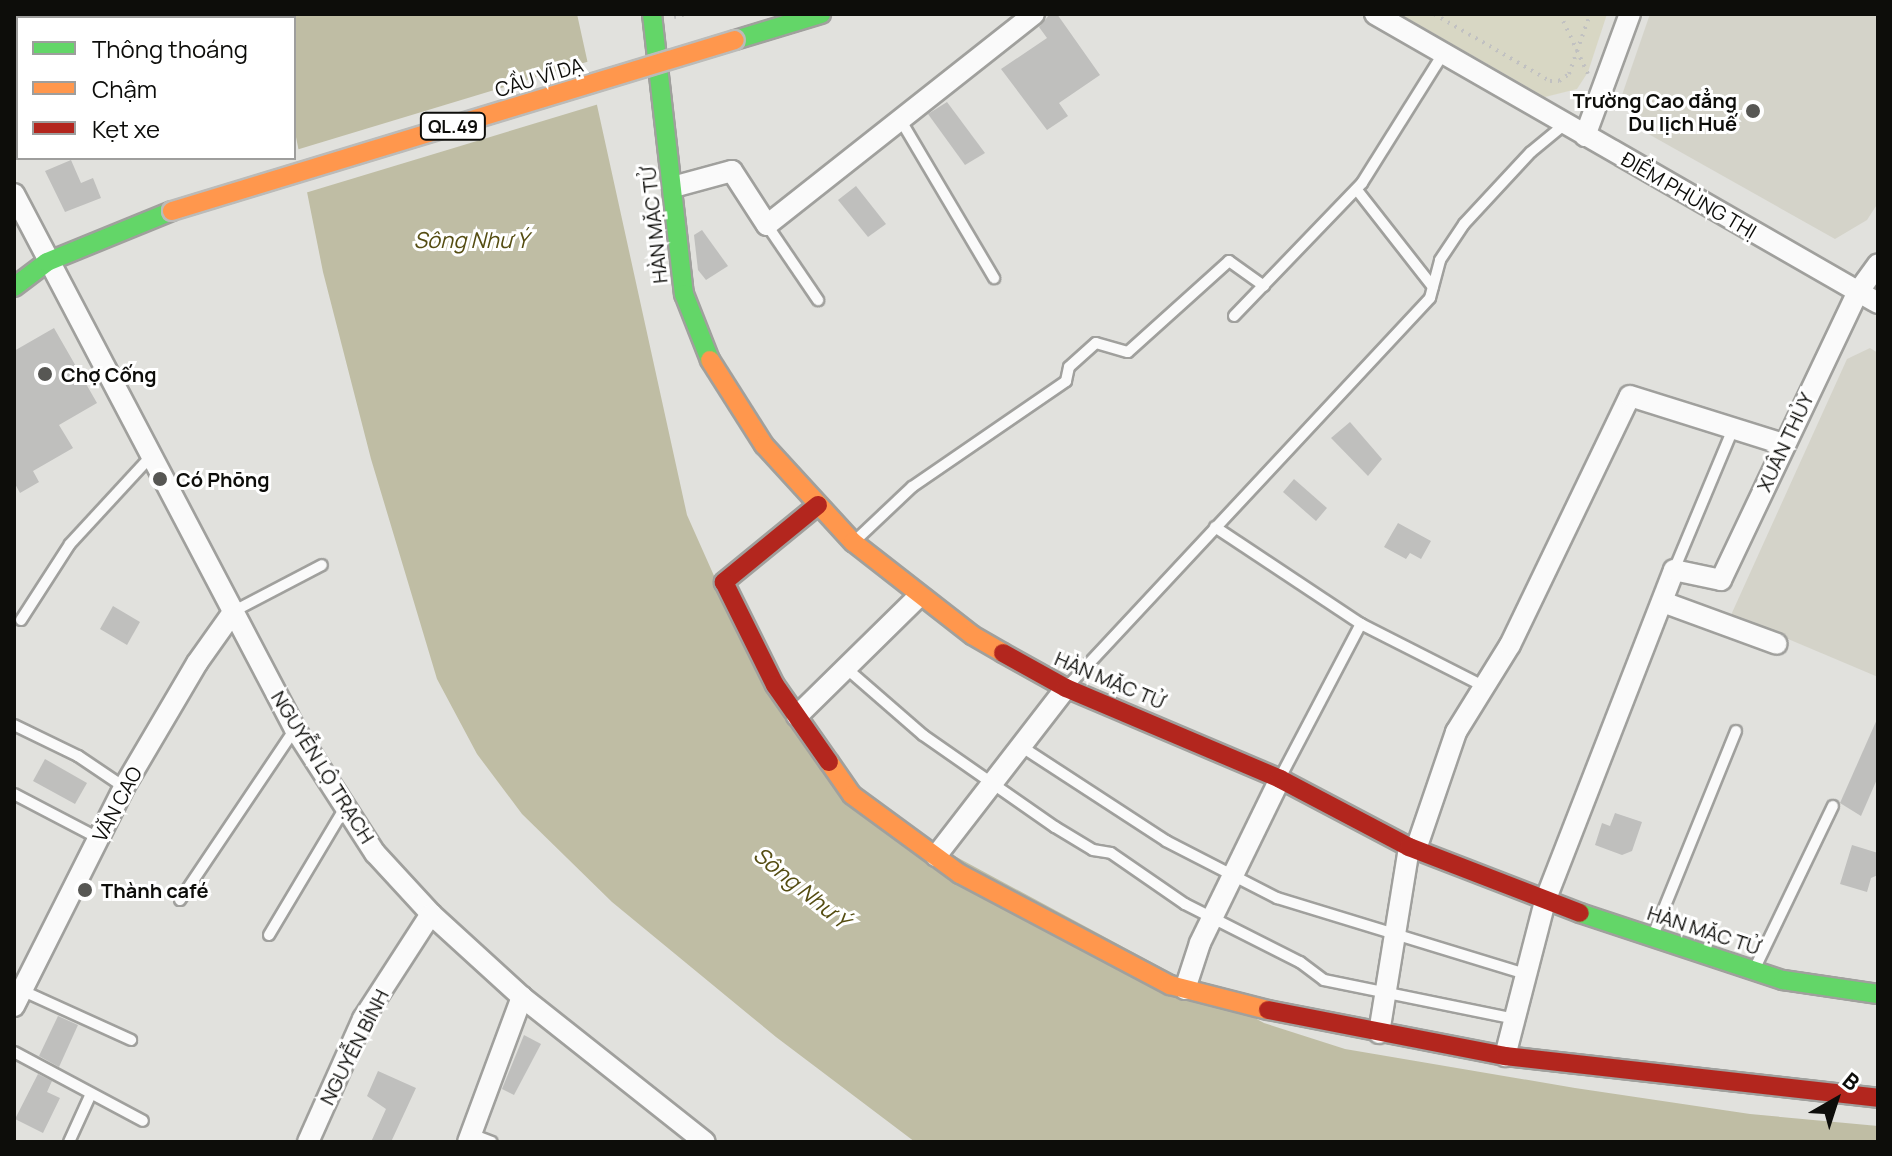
<!DOCTYPE html>
<meta charset="utf-8">
<style>
body{margin:0}
#map{position:relative;width:1892px;height:1156px;overflow:hidden;background:#e1e1dd;font-family:Manrope,sans-serif}
div>[style]{position:absolute}
.built>*{inset:0;background:#d4d3c9}
.green>*{inset:0;background:#d8d7c4}
.water>*{inset:0;background:#bfbda4}
.pier>*{inset:0;background:#e1e1dd}
.building>*{inset:0;background:#bfbfbd}
.path>*{height:4px;margin-top:-2px;transform-origin:0;background:repeating-linear-gradient(90deg,#c1c1c1 0 2px,transparent 0 8px)}
.roads{filter:drop-shadow(2px 0 #a0a09d) drop-shadow(-2px 0 #a0a09d) drop-shadow(0 2px #a0a09d) drop-shadow(0 -2px #a0a09d)}
.lane>*{height:10px;margin:-5px;padding:0 5px;transform-origin:5px;border-radius:5px;background:#fafafa}
.street>*{height:20px;margin:-10px;padding:0 10px;transform-origin:10px;border-radius:10px;background:#fafafa}
.fast>*{height:18px;margin:-9px;padding:0 9px;transform-origin:9px;border-radius:9px;background:#63d668}
.slow>*{height:18px;margin:-9px;padding:0 9px;transform-origin:9px;border-radius:9px;background:#ff974d}
.jam>*{height:18px;margin:-9px;padding:0 9px;transform-origin:9px;border-radius:9px;background:#b3261e}
.bridges{filter:drop-shadow(2px 0 #bbbbb9) drop-shadow(-2px 0 #bbbbb9) drop-shadow(0 2px #bbbbb9) drop-shadow(0 -2px #bbbbb9)}
.slow-bridge>*{height:18px;margin:-9px;padding:0 9px;transform-origin:9px;border-radius:9px;background:#ff974d}
.dots>*{width:22px;height:22px;translate:-50% -50%;box-sizing:border-box;border:4px solid #fff;border-radius:50%}
span{translate:-50% -50%;white-space:nowrap;text-align:center;line-height:1.15;-webkit-text-stroke:6px #fff;paint-order:stroke}
.shield-label span{padding:2px 6px;background:#fff;border:2px solid;border-radius:6px;-webkit-text-stroke-width:0}
.shield-label{font-size:18px;color:#0d0d0a;font-weight:700}
.street-label{font-size:20px;color:#0d0d0a}
.poi-label{font-size:20px;color:#0d0d0a;font-weight:700}
.right{translate:-100% -50%;text-align:right}
.left{translate:0 -50%;text-align:left}
.water-label{font-size:22px;color:#554d12;font-style:italic}
.frame{position:absolute;inset:0;border:16px solid #0d0d0a;pointer-events:none}
.legend{position:absolute;left:16px;top:16px;width:280px;height:144px;box-sizing:border-box;background:#fff;border:2px solid #9e9e9d;margin:0;padding:10px 14px;list-style:none;font-size:24px;color:#0d0d0a}
.legend li{display:flex;align-items:center;gap:16px;height:40px}
.legend b{width:40px;border:2px solid #9e9e9d}
.north{position:absolute;left:1796px;top:1060px;width:80px;height:80px;-webkit-text-stroke:6px #fff;paint-order:stroke;rotate:39deg;font-size:22px;font-weight:700;line-height:32px;text-align:center;color:#0d0d0a}
.north::after{content:'';display:block;margin:auto;width:28px;height:36px;background:#0d0d0a;clip-path:polygon(50% 0,100% 100%,50% 72%,0 100%)}
</style>
<div id="map">
<div class="built">
<div style="clip-path:polygon(1650px 14px,1878px 14px,1878px 203px,1867px 220px,1835px 239px,1636px 127px,1622px 95px)"></div>
<div style="clip-path:polygon(1870px 348px,1878px 353px,1878px 677px,1731px 615px,1847px 359px)"></div>
</div>
<div class="green">
<div style="clip-path:polygon(1400px 14px,1607px 14px,1588px 72px,1577px 89px,1545px 97px)"></div>
</div>
<div class="water">
<div style="clip-path:polygon(267px 14px,577px 14px,687px 515px,735px 623px,875px 813px,1264px 1023px,1345px 1049px,1575px 1088px,1750px 1114px,1878px 1126px,1878px 1142px,915px 1142px,776px 1037px,612px 902px,522px 814px,477px 754px,437px 679px,371px 459px,323px 272px,294px 127px,294px 18px)"></div>
</div>
<div class="pier">
<div style="clip-path:polygon(590px 61px,599px 104px,305px 193px,296px 150px)"></div>
</div>
<div class="building">
<div style="clip-path:polygon(1050px 14px,1057px 14px,1100px 75px,1059px 103px,1068px 116px,1047px 130px,1001px 69px,1047px 38px,1039px 27px)"></div>
<div style="clip-path:polygon(947px 102px,985px 153px,965px 165px,928px 114px)"></div>
<div style="clip-path:polygon(71px 160px,81px 183px,93px 178px,101px 198px,65px 212px,45px 171px)"></div>
<div style="clip-path:polygon(856px 186px,886px 224px,868px 237px,838px 200px)"></div>
<div style="clip-path:polygon(702px 230px,728px 266px,706px 280px,698px 270px,694px 235px)"></div>
<div style="clip-path:polygon(54px 328px,97px 403px,59px 425px,73px 448px,33px 471px,39px 482px,20px 493px,14px 482px,14px 351px)"></div>
<div style="clip-path:polygon(1350px 422px,1382px 459px,1368px 476px,1331px 438px)"></div>
<div style="clip-path:polygon(1294px 479px,1327px 508px,1316px 521px,1283px 492px)"></div>
<div style="clip-path:polygon(1398px 523px,1431px 541px,1421px 559px,1410px 553px,1406px 559px,1384px 547px)"></div>
<div style="clip-path:polygon(113px 606px,140px 622px,127px 645px,100px 629px)"></div>
<div style="clip-path:polygon(1878px 717px,1878px 777px,1861px 816px,1840px 803px)"></div>
<div style="clip-path:polygon(45px 759px,87px 783px,75px 804px,33px 781px)"></div>
<div style="clip-path:polygon(1615px 813px,1642px 822px,1632px 851px,1622px 855px,1595px 845px,1602px 823px,1610px 826px)"></div>
<div style="clip-path:polygon(1852px 845px,1878px 853px,1878px 875px,1871px 878px,1867px 892px,1840px 884px)"></div>
<div style="clip-path:polygon(58px 1016px,78px 1025px,59px 1067px,39px 1056px)"></div>
<div style="clip-path:polygon(524px 1035px,541px 1044px,514px 1095px,502px 1089px)"></div>
<div style="clip-path:polygon(378px 1071px,416px 1088px,391px 1142px,371px 1142px,386px 1109px,367px 1096px)"></div>
<div style="clip-path:polygon(38px 1074px,52px 1081px,47px 1092px,60px 1098px,43px 1133px,15px 1119px)"></div>
</div>
<div class="path">
<div style="left:259px;top:14px;width:4px;rotate:76deg"></div>
<div style="left:1434px;top:14px;width:134px;rotate:30deg"></div>
<div style="left:1550px;top:81px;width:9px"></div>
<div style="left:1559px;top:81px;width:12px;rotate:-35deg"></div>
<div style="left:1569px;top:74px;width:64px;rotate:-70.7deg"></div>
<div style="left:1560px;top:14px;width:66px;rotate:65deg"></div>
<div style="left:674px;top:17px;width:12px;rotate:-14deg"></div>
</div>
<div class="roads">
<div class="lane">
<div style="left:158px;top:18px;width:10px;rotate:-24deg"></div>
<div style="left:14px;top:77px;width:4px;rotate:-27deg"></div>
<div style="left:900px;top:119px;width:185px;rotate:59.4deg"></div>
<div style="left:1357px;top:190px;width:123px;rotate:51.9deg"></div>
<div style="left:767px;top:225px;width:91px;rotate:55.8deg"></div>
<div style="left:1234px;top:316px;width:185px;rotate:-46.1deg"></div>
<div style="left:1362px;top:183px;width:152px;rotate:-57.9deg"></div>
<div style="left:1215px;top:527px;width:175px;rotate:33.6deg"></div>
<div style="left:1361px;top:624px;width:135px;rotate:26.9deg"></div>
<div style="left:856px;top:540px;width:77px;rotate:-43.4deg"></div>
<div style="left:912px;top:487px;width:187px;rotate:-34.5deg"></div>
<div style="left:1066px;top:381px;width:14px;rotate:-78deg"></div>
<div style="left:1069px;top:367px;width:36px;rotate:-42deg"></div>
<div style="left:1096px;top:343px;width:33px;rotate:16deg"></div>
<div style="left:1128px;top:352px;width:136px;rotate:-42deg"></div>
<div style="left:1229px;top:261px;width:43px;rotate:35.5deg"></div>
<div style="left:1674px;top:570px;width:153px;rotate:-67.3deg"></div>
<div style="left:234px;top:611px;width:99px;rotate:-27.6deg"></div>
<div style="left:21px;top:620px;width:90px;rotate:-57.2deg"></div>
<div style="left:70px;top:544px;width:121px;rotate:-47.3deg"></div>
<div style="left:846px;top:668px;width:102px;rotate:41deg"></div>
<div style="left:923px;top:735px;width:161px;rotate:34.9deg"></div>
<div style="left:1055px;top:827px;width:44px;rotate:31.2deg"></div>
<div style="left:1093px;top:850px;width:18px;rotate:9deg"></div>
<div style="left:1111px;top:853px;width:90px;rotate:34.6deg"></div>
<div style="left:1185px;top:904px;width:129px;rotate:26.8deg"></div>
<div style="left:1300px;top:962px;width:30px;rotate:37deg"></div>
<div style="left:1324px;top:980px;width:196px;rotate:11.5deg"></div>
<div style="left:1067px;top:687px;width:532px;rotate:-46.98deg"></div>
<div style="left:1430px;top:298px;width:39px;rotate:-75deg"></div>
<div style="left:1440px;top:260px;width:43px;rotate:-56.3deg"></div>
<div style="left:1464px;top:224px;width:98px;rotate:-47.1deg"></div>
<div style="left:1531px;top:152px;width:44px;rotate:-39.5deg"></div>
<div style="left:14px;top:725px;width:71px;rotate:25.8deg"></div>
<div style="left:78px;top:756px;width:55px;rotate:34deg"></div>
<div style="left:1022px;top:747px;width:172px;rotate:33.1deg"></div>
<div style="left:1166px;top:841px;width:125px;rotate:27.2deg"></div>
<div style="left:1277px;top:898px;width:260px;rotate:17deg"></div>
<div style="left:1280px;top:778px;width:174px;rotate:-62.3deg"></div>
<div style="left:14px;top:794px;width:95px;rotate:27.6deg"></div>
<div style="left:180px;top:900px;width:206px;rotate:-56.1deg"></div>
<div style="left:1654px;top:933px;width:218px;rotate:-67.9deg"></div>
<div style="left:269px;top:935px;width:147px;rotate:-59.2deg"></div>
<div style="left:1754px;top:970px;width:182px;rotate:-64.3deg"></div>
<div style="left:21px;top:990px;width:121px;rotate:24.4deg"></div>
<div style="left:14px;top:1052px;width:146px;rotate:28.1deg"></div>
<div style="left:471px;top:1134px;width:22px;rotate:21deg"></div>
<div style="left:69px;top:1142px;width:51px;rotate:-65.5deg"></div>
</div>
<div class="street">
<div style="left:1375px;top:14px;width:580px;rotate:29.88deg"></div>
<div style="left:1585px;top:136px;width:130px;rotate:-69.8deg"></div>
<div style="left:673px;top:187px;width:61px;rotate:-15.2deg"></div>
<div style="left:732px;top:171px;width:64px;rotate:57.1deg"></div>
<div style="left:767px;top:225px;width:340px;rotate:-38.3deg"></div>
<div style="left:14px;top:194px;width:604px;rotate:62.29deg"></div>
<div style="left:295px;top:729px;width:148px;rotate:57.2deg"></div>
<div style="left:375px;top:853px;width:83px;rotate:47.4deg"></div>
<div style="left:431px;top:914px;width:123px;rotate:42.4deg"></div>
<div style="left:522px;top:997px;width:233px;rotate:38.4deg"></div>
<div style="left:1663px;top:602px;width:121px;rotate:20.2deg"></div>
<div style="left:797px;top:716px;width:171px;rotate:-44.5deg"></div>
<div style="left:1416px;top:849px;width:124px;rotate:-71.1deg"></div>
<div style="left:1456px;top:732px;width:102px;rotate:-58.2deg"></div>
<div style="left:1510px;top:645px;width:276px;rotate:-64.3deg"></div>
<div style="left:1630px;top:396px;width:160px;rotate:17.4deg"></div>
<div style="left:936px;top:856px;width:212px;rotate:-52.3deg"></div>
<div style="left:1185px;top:989px;width:48px;rotate:-71.9deg"></div>
<div style="left:1200px;top:943px;width:182px;rotate:-64deg"></div>
<div style="left:14px;top:1006px;width:245px;rotate:-63.3deg"></div>
<div style="left:124px;top:787px;width:144px;rotate:-59.5deg"></div>
<div style="left:197px;top:663px;width:64px;rotate:-54.6deg"></div>
<div style="left:1379px;top:1033px;width:188px;rotate:-80.8deg"></div>
<div style="left:1505px;top:1056px;width:160px;rotate:-75.5deg"></div>
<div style="left:1545px;top:901px;width:355px;rotate:-68.7deg"></div>
<div style="left:1674px;top:570px;width:48px;rotate:12deg"></div>
<div style="left:1721px;top:580px;width:319px;rotate:-64.6deg"></div>
<div style="left:1858px;top:292px;width:34px;rotate:-54deg"></div>
<div style="left:308px;top:1142px;width:135px;rotate:-65.9deg"></div>
<div style="left:363px;top:1019px;width:125px;rotate:-57.1deg"></div>
<div style="left:468px;top:1142px;width:155px;rotate:-69.6deg"></div>
</div>
<div class="fast">
<div style="left:652px;top:14px;width:282px;rotate:83.5deg"></div>
<div style="left:684px;top:294px;width:71px;rotate:68.5deg"></div>
<div style="left:735px;top:40px;width:90px;rotate:-16.8deg"></div>
<div style="left:14px;top:287px;width:41px;rotate:-37.1deg"></div>
<div style="left:47px;top:262px;width:135px;rotate:-22.2deg"></div>
<div style="left:1580px;top:913px;width:214px;rotate:18.3deg"></div>
<div style="left:1783px;top:980px;width:96px;rotate:8.4deg"></div>
</div>
<div class="slow">
<div style="left:710px;top:360px;width:101px;rotate:57.6deg"></div>
<div style="left:764px;top:445px;width:132px;rotate:47.5deg"></div>
<div style="left:853px;top:542px;width:151px;rotate:38deg"></div>
<div style="left:972px;top:635px;width:36px;rotate:30deg"></div>
<div style="left:829px;top:762px;width:40px;rotate:55.1deg"></div>
<div style="left:852px;top:795px;width:134px;rotate:36.2deg"></div>
<div style="left:960px;top:874px;width:238px;rotate:27.9deg"></div>
<div style="left:1170px;top:985px;width:101px;rotate:14.3deg"></div>
</div>
<div class="jam">
<div style="left:818px;top:505px;width:122px;rotate:140.7deg"></div>
<div style="left:724px;top:582px;width:115px;rotate:63.7deg"></div>
<div style="left:775px;top:685px;width:94px;rotate:55deg"></div>
<div style="left:1003px;top:653px;width:72px;rotate:29.1deg"></div>
<div style="left:1066px;top:688px;width:233px;rotate:23deg"></div>
<div style="left:1280px;top:779px;width:146px;rotate:27.8deg"></div>
<div style="left:1409px;top:847px;width:183px;rotate:21.1deg"></div>
<div style="left:1268px;top:1010px;width:241px;rotate:11deg"></div>
<div style="left:1505px;top:1056px;width:375px;rotate:6.4deg"></div>
</div>
</div>
<div class="bridges">
<div class="slow-bridge">
<div style="left:172px;top:211px;width:588px;rotate:-16.9deg"></div>
</div>
</div>
<div class="dots">
<div style="left:1753px;top:111px;background:#575754"></div>
<div style="left:45px;top:374px;background:#575754"></div>
<div style="left:160px;top:479px;background:#575754"></div>
<div style="left:85px;top:890px;background:#575754"></div>
</div>
<div class="shield-label">
<span style="left:453px;top:126px">QL.49</span>
</div>
<div class="street-label">
<span style="left:539px;top:77px;rotate:-17deg">CẦU VĨ DẠ</span>
<span style="left:1689px;top:195px;rotate:30deg">ĐIỀM PHÙNG THỊ</span>
<span style="left:654px;top:225px;rotate:-96deg">HÀN MẶC TỬ</span>
<span style="left:1785px;top:442px;rotate:-65deg">XUÂN THỦY</span>
<span style="left:1110px;top:680px;rotate:23deg">HÀN MẶC TỬ</span>
<span style="left:323px;top:767px;rotate:58deg">NGUYỄN LỘ TRẠCH</span>
<span style="left:117px;top:804px;rotate:-62deg">VĂN CAO</span>
<span style="left:1704px;top:930px;rotate:18deg">HÀN MẶC TỬ</span>
<span style="left:354px;top:1047px;rotate:-63deg">NGUYỄN BÍNH</span>
</div>
<div class="poi-label">
<span class="right" style="left:1737px;top:112px">Trường Cao đẳng<br>Du lịch Huế</span>
<span class="left" style="left:61px;top:374px">Chợ Cống</span>
<span class="left" style="left:176px;top:479px">Có Phōng</span>
<span class="left" style="left:101px;top:890px">Thành café</span>
</div>
<div class="water-label">
<span style="left:471px;top:241px">Sông Như Ý</span>
<span style="left:801px;top:888px;rotate:39deg">Sông Như Ý</span>
</div>
<div class="frame"></div>
<ul class="legend">
<li><b style="height:10px;background:#63d668"></b>Thông thoáng</li>
<li><b style="height:10px;background:#ff974d"></b>Chậm</li>
<li><b style="height:10px;background:#b3261e"></b>Kẹt xe</li>
</ul>
<div class="north">B</div>
</div>
